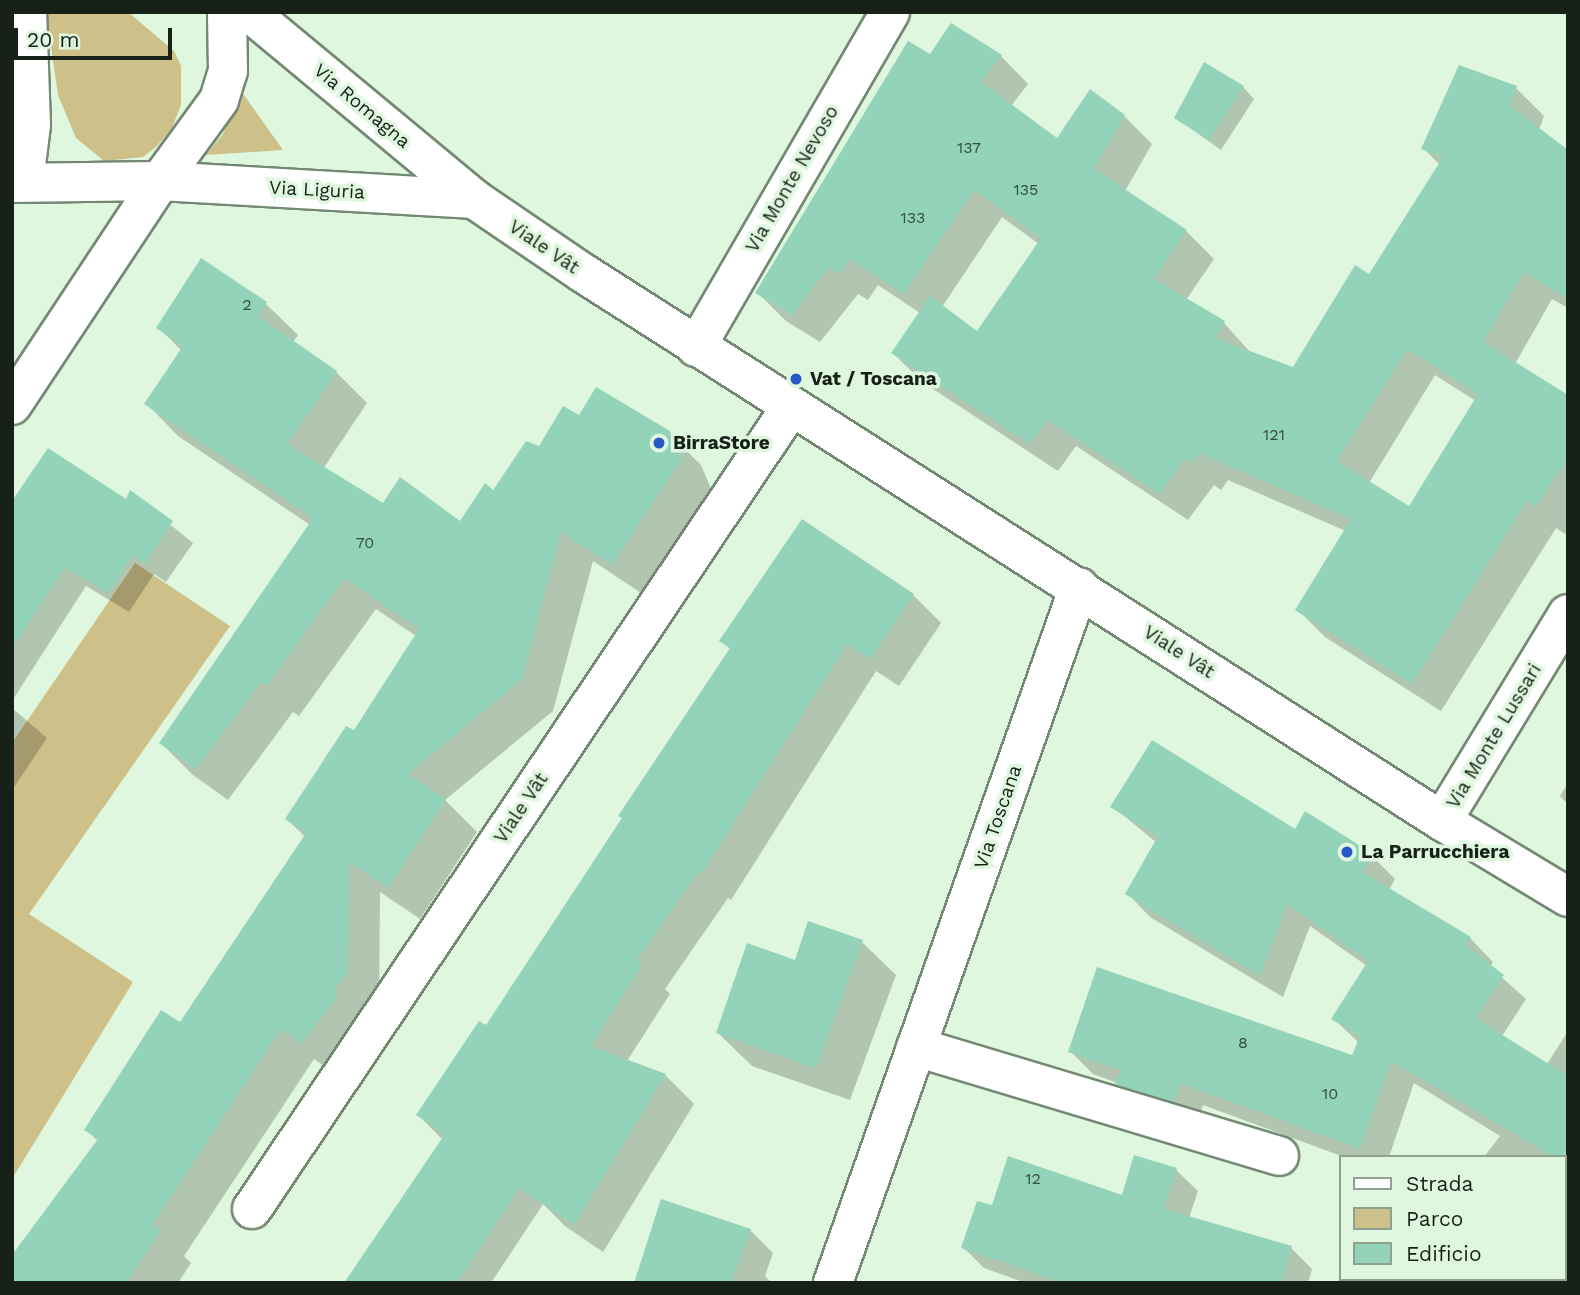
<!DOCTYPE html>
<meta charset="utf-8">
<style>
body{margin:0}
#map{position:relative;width:1580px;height:1295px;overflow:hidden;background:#def7de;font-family:"Work Sans",sans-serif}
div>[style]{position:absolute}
.green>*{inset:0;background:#cdc189}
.shadow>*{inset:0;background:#0003}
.building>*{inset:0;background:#92d3ba}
.roads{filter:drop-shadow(2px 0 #738973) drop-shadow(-2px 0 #738973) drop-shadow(0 2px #738973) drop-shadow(0 -2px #738973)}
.minor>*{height:38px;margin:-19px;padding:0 19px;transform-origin:19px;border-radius:19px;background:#fff}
.major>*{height:38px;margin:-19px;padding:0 19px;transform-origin:19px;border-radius:19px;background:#fff}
.dots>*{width:19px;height:19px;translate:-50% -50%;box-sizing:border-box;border:4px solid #def7de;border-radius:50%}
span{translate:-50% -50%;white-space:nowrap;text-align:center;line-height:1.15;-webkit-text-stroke:7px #def7de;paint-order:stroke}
.number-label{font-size:16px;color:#364e40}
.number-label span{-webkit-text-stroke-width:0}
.street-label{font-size:19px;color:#182118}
.poi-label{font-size:19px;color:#182118;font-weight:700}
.left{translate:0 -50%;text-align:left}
.frame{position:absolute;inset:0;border:14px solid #182118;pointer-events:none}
.legend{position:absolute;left:1339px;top:1155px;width:228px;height:126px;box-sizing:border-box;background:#def7de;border:2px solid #8fa18f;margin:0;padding:9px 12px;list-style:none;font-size:21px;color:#182118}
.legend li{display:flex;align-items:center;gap:14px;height:35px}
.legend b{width:35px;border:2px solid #8fa18f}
.scale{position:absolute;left:14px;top:28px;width:158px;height:32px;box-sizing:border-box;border:4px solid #182118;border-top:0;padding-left:9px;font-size:21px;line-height:24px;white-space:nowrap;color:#182118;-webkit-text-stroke:5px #def7de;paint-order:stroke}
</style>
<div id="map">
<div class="green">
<div style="clip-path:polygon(46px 12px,128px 12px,174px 51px,181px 66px,181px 105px,172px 128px,157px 146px,143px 157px,104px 161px,76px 138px,58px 95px)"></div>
<div style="clip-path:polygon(241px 91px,283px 150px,206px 155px,223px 134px)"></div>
<div style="clip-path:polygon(135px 563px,230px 626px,29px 914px,133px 982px,12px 1179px,12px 743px)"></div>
</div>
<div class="shadow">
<div style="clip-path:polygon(evenodd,1001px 56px,1028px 84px,1011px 106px,1057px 140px,1124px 116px,1152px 144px,1125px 191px,1186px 231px,1214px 259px,1186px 300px,1224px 323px,1251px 353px,1294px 369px,1370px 277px,1440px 165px,1423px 148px,1516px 88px,1544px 116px,1539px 130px,1568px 152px,1568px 308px,1552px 299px,1515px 364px,1568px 399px,1568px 529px,1565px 534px,1556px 528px,1441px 711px,1325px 637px,1297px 609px,1346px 531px,1228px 480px,1221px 490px,1214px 485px,1188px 520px,1076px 446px,1058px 471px,921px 381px,893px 353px,920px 313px,878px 285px,868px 300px,858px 294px,820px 342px,786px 321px,758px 293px,930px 57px,1001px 56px,1002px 217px,1039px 244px,977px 333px,942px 307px,1002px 217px,1001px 56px,1435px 375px,1476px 401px,1409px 509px,1369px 483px,1435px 375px)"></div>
<div style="clip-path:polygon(1243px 87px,1254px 99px,1221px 150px,1176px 118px)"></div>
<div style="clip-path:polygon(201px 260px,266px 304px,298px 335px,293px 342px,336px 372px,367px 403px,323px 469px,383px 505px,461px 524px,539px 449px,580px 417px,668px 433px,701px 465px,712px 491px,644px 595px,593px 561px,553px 711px,445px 800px,477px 832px,420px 919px,380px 892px,379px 1004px,334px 1073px,314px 1059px,184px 1256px,191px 1263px,178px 1283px,12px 1283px,12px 1256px,99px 1142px,86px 1130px,180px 1025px,305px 837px,287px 819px,354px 733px,416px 636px,376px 609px,299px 716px,293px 712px,228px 800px,193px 775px,161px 743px,310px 525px,178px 436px,147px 404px,182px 351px,158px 327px)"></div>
<div style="clip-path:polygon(131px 493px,193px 543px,166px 582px,154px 574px,129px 612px,86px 586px,12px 701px,12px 504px,127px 502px)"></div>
<div style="clip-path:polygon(913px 595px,941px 623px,899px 686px,876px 671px,731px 900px,728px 898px,665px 989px,670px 994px,627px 1061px,665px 1075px,694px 1104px,603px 1252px,565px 1226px,543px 1204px,491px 1283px,346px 1283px,443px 1140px,418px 1115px,486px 1028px,731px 650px,722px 641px)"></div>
<div style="clip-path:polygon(12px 708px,47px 738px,12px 790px)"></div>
<div style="clip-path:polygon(1568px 783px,1568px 804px,1560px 796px)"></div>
<div style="clip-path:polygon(1112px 806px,1295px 832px,1306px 814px,1372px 856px,1395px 879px,1389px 890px,1470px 938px,1493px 962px,1490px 967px,1526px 999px,1502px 1036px,1547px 1064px,1568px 1031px,1564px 1260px,1564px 1157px,1484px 1157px,1500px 1136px,1414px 1083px,1389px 1157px,1344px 1157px,1203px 1105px,1197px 1124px,1141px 1107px,1117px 1083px,1093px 1074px,1070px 1051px,1353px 1057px,1359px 1043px,1334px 1019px,1367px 966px,1310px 926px,1283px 997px,1150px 917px,1127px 893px,1157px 843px)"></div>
<div style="clip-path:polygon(862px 942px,896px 975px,850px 1100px,752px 1066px,718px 1033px,796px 962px)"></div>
<div style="clip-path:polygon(1176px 1170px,1198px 1191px,1189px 1218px,1291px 1248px,1312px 1269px,1308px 1283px,1026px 1283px,984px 1268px,963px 1247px,993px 1207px,1123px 1197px)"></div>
<div style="clip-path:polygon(750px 1230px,773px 1253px,765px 1276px,772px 1283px,635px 1283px)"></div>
<div style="clip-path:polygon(1405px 1279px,1513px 1279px,1510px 1283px)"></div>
<div style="clip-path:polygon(1535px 1279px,1548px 1279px,1545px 1283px)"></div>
</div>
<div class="building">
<div style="clip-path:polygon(evenodd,951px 23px,1002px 55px,981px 82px,1057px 138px,1090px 89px,1125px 115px,1094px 169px,1187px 230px,1154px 279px,1225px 321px,1215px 338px,1293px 367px,1355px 265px,1369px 274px,1443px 157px,1421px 149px,1459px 65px,1517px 86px,1510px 106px,1568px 150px,1568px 299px,1524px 272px,1483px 342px,1568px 395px,1568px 457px,1536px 507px,1527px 501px,1412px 684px,1295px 610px,1351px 519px,1199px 453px,1193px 463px,1185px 458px,1160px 494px,1048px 420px,1030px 444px,891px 353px,930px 296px,977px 331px,1041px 238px,974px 190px,904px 294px,850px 259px,839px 274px,829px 267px,792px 315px,755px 293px,908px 41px,930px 54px,951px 23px,1407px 349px,1478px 394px,1409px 506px,1337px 461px,1407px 349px)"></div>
<div style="clip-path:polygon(1204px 62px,1244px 86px,1209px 140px,1174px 118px)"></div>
<div style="clip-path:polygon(201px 258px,267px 302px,258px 316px,337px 371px,287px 444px,383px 503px,400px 477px,460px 521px,485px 483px,493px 490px,526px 441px,539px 446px,563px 406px,579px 415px,596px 387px,670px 431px,682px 459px,612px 565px,561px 532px,522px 679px,408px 774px,446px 799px,388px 888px,349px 862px,348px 972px,335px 989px,337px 997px,302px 1043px,281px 1029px,152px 1225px,161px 1230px,126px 1283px,12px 1283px,12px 1255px,98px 1139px,84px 1130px,161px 1010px,180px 1022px,306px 833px,285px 819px,346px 726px,354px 730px,419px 629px,344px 578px,267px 686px,261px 682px,196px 769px,159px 743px,313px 518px,144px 404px,183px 346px,156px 328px)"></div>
<div style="clip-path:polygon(48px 448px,126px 499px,130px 490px,173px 521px,145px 564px,133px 555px,108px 593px,65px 567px,12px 649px,12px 501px)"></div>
<div style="clip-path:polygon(802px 519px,914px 594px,870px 659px,847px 644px,702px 873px,699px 870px,637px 960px,642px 965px,591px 1046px,666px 1074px,574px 1225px,519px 1188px,457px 1283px,344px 1283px,445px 1134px,416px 1115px,479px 1021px,486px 1025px,622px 818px,618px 816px,730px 648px,719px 641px)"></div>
<div style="clip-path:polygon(1152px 740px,1295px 829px,1305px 811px,1373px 854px,1362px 872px,1471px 937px,1466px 946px,1504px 975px,1475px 1018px,1568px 1076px,1568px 1165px,1564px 1157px,1554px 1157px,1391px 1061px,1360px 1149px,1180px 1083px,1174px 1102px,1115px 1084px,1121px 1070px,1068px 1052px,1097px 967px,1352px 1055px,1360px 1036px,1331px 1019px,1368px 961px,1287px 904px,1260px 976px,1125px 894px,1158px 836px,1110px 807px)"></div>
<div style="clip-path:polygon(808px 921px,863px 940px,816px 1068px,716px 1033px,747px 943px,795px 960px)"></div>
<div style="clip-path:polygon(1134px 1155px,1177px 1168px,1164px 1209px,1292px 1246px,1281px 1283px,1065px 1283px,961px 1248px,977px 1201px,992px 1205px,1008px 1156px,1122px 1195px)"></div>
<div style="clip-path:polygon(661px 1199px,751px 1229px,731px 1283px,634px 1283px)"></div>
</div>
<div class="roads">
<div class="minor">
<div style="left:24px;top:181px;width:56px;rotate:-82.9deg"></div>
<div style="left:31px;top:125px;width:113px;rotate:-92deg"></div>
<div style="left:696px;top:347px;width:387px;rotate:-59.9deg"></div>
<div style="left:12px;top:405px;width:268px;rotate:-56.5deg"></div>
<div style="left:1442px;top:821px;width:242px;rotate:-58.7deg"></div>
<div style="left:916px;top:1047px;width:379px;rotate:16.7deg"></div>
<div style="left:252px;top:1209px;width:966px;rotate:-56.1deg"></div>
<div style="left:833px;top:1283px;width:738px;rotate:-70.53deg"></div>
</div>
<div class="major">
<div style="left:249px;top:12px;width:293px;rotate:39.7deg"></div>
<div style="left:474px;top:199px;width:132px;rotate:34.2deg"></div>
<div style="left:583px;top:273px;width:1019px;rotate:32.54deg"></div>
<div style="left:1442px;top:821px;width:147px;rotate:31.1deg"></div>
<div style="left:160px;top:181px;width:100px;rotate:-53.9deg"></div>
<div style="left:219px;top:100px;width:30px;rotate:-73deg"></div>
<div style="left:228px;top:71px;width:59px;rotate:-91deg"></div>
<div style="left:12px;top:183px;width:148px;rotate:-0.8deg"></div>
<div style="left:160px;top:181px;width:315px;rotate:3.3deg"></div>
</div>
</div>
<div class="dots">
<div style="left:796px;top:379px;background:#2659c6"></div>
<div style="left:659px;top:443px;background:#2659c6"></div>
<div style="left:1347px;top:852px;background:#2659c6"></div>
</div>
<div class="number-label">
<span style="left:969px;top:148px">137</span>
<span style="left:1026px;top:190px">135</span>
<span style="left:913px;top:218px">133</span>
<span style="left:247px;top:305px">2</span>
<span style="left:1274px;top:435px">121</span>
<span style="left:365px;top:543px">70</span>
<span style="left:1243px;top:1043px">8</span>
<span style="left:1330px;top:1094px">10</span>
<span style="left:1033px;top:1179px">12</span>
</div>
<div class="street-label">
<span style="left:362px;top:106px;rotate:40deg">Via Romagna</span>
<span style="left:792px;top:179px;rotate:-60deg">Via Monte Nevoso</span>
<span style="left:317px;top:190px;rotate:3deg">Via Liguria</span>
<span style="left:544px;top:247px;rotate:34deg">Viale Vât</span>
<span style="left:1179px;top:652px;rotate:33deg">Viale Vât</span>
<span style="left:1494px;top:736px;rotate:-59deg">Via Monte Lussari</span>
<span style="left:521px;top:808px;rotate:-56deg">Viale Vât</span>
<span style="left:998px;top:817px;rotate:-71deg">Via Toscana</span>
</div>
<div class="poi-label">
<span class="left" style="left:810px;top:379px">Vat / Toscana</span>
<span class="left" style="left:673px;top:443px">BirraStore</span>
<span class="left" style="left:1361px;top:852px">La Parrucchiera</span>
</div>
<div class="frame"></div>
<ul class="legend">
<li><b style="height:9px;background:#fff"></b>Strada</li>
<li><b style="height:19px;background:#cdc189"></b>Parco</li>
<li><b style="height:19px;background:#92d3ba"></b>Edificio</li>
</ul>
<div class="scale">20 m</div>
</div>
